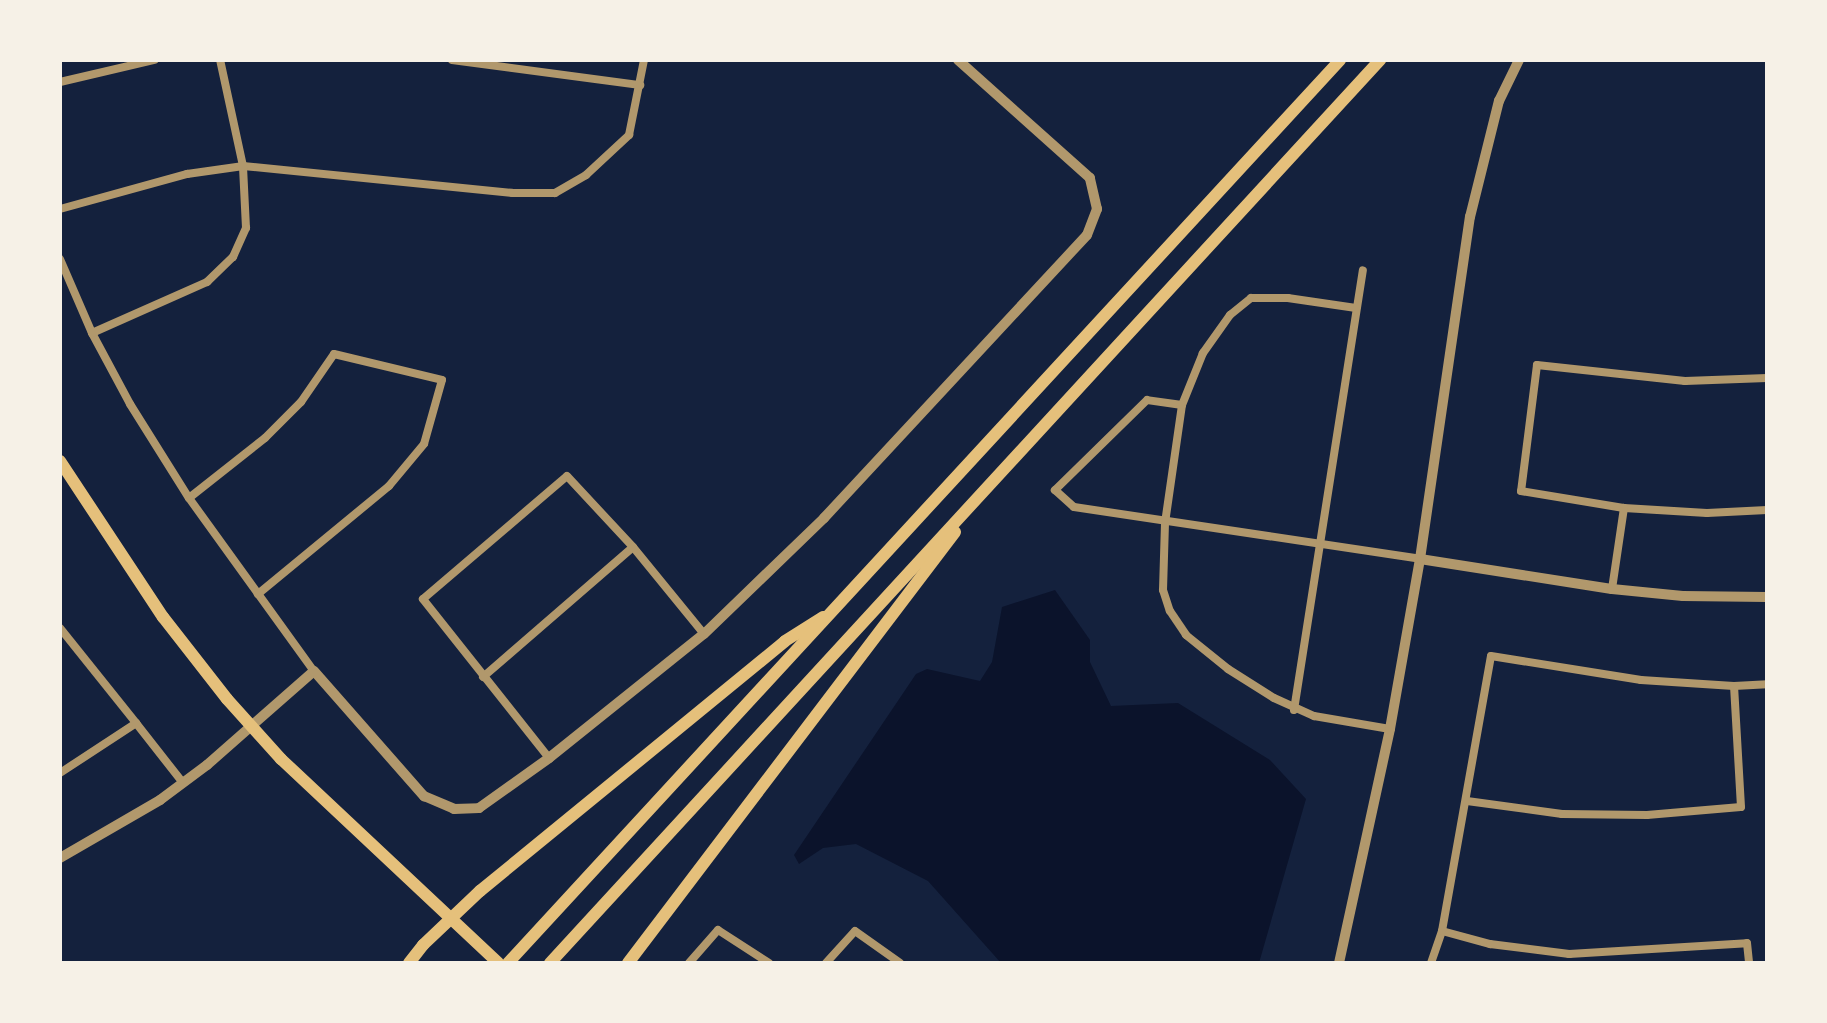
<!DOCTYPE html>
<style>
body{margin:0}
#map{position:relative;width:1827px;height:1023px;overflow:hidden;background:#14213d;font-family:"Sofia Sans Condensed",sans-serif}
div>[style]{position:absolute}
.water>*{inset:0;background:#0b132b}
.minor>*{height:8px;margin:-4px;padding:0 4px;transform-origin:4px;border-radius:4px;background:#b1986c}
.tertiary>*{height:10px;margin:-5px;padding:0 5px;transform-origin:5px;border-radius:5px;background:#b1986c}
.primary>*{height:12px;margin:-6px;padding:0 6px;transform-origin:6px;border-radius:6px;background:#e5c07b}
span{translate:-50% -50%;white-space:nowrap;text-align:center;line-height:1.15;-webkit-text-stroke:8px #f6f1e7;paint-order:stroke}
.frame{position:absolute;inset:0;border:62px solid #f6f1e7;pointer-events:none}
</style>
<div id="map">
<div class="water">
<div style="clip-path:polygon(1055px 590px,1090px 640px,1090px 662px,1111px 706px,1178px 703px,1270px 760px,1306px 799px,1259px 963px,1001px 963px,928px 881px,856px 844px,823px 848px,799px 864px,794px 855px,916px 674px,927px 669px,980px 681px,992px 662px,1002px 607px)"></div>
</div>
<div class="minor">
<div style="left:452px;top:60px;width:190px;rotate:7.6deg"></div>
<div style="left:60px;top:82px;width:97px;rotate:-13.2deg"></div>
<div style="left:60px;top:209px;width:132px;rotate:-15.4deg"></div>
<div style="left:187px;top:174px;width:57px;rotate:-8.1deg"></div>
<div style="left:243px;top:166px;width:270px;rotate:5.7deg"></div>
<div style="left:512px;top:193px;width:43px"></div>
<div style="left:555px;top:193px;width:36px;rotate:-30deg"></div>
<div style="left:586px;top:175px;width:59px;rotate:-42.9deg"></div>
<div style="left:629px;top:135px;width:76px;rotate:-78.7deg"></div>
<div style="left:60px;top:259px;width:81px;rotate:66.6deg"></div>
<div style="left:92px;top:333px;width:81px;rotate:61.8deg"></div>
<div style="left:130px;top:404px;width:111px;rotate:57.9deg"></div>
<div style="left:189px;top:498px;width:213px;rotate:54.2deg"></div>
<div style="left:1356px;top:308px;width:69px;rotate:-171.6deg"></div>
<div style="left:1288px;top:298px;width:37px;rotate:180deg"></div>
<div style="left:1251px;top:298px;width:27px;rotate:141deg"></div>
<div style="left:1230px;top:315px;width:47px;rotate:125.4deg"></div>
<div style="left:1203px;top:353px;width:56px;rotate:112deg"></div>
<div style="left:1182px;top:405px;width:119px;rotate:98.2deg"></div>
<div style="left:1165px;top:523px;width:67px;rotate:91.7deg"></div>
<div style="left:1163px;top:590px;width:22px;rotate:72deg"></div>
<div style="left:1170px;top:611px;width:29px;rotate:56deg"></div>
<div style="left:1186px;top:635px;width:54px;rotate:39deg"></div>
<div style="left:1228px;top:669px;width:54px;rotate:32.2deg"></div>
<div style="left:1274px;top:698px;width:44px;rotate:24.2deg"></div>
<div style="left:1314px;top:716px;width:77px;rotate:9.7deg"></div>
<div style="left:92px;top:333px;width:126px;rotate:-23.9deg"></div>
<div style="left:207px;top:282px;width:36px;rotate:-44deg"></div>
<div style="left:233px;top:257px;width:32px;rotate:-66deg"></div>
<div style="left:246px;top:228px;width:62px;rotate:-92.8deg"></div>
<div style="left:243px;top:166px;width:108px;rotate:-102.2deg"></div>
<div style="left:1767px;top:378px;width:82px;rotate:177.9deg"></div>
<div style="left:1685px;top:381px;width:149px;rotate:-173.8deg"></div>
<div style="left:1537px;top:365px;width:127px;rotate:97.2deg"></div>
<div style="left:1521px;top:491px;width:104px;rotate:9.4deg"></div>
<div style="left:1624px;top:508px;width:83px;rotate:3.4deg"></div>
<div style="left:1707px;top:513px;width:60px;rotate:-2.9deg"></div>
<div style="left:1182px;top:405px;width:35px;rotate:-172deg"></div>
<div style="left:1147px;top:400px;width:129px;rotate:135.6deg"></div>
<div style="left:1055px;top:490px;width:25px;rotate:42deg"></div>
<div style="left:1074px;top:507px;width:350px;rotate:8.5deg"></div>
<div style="left:189px;top:498px;width:97px;rotate:-38.3deg"></div>
<div style="left:265px;top:438px;width:51px;rotate:-45deg"></div>
<div style="left:301px;top:402px;width:58px;rotate:-55.5deg"></div>
<div style="left:334px;top:354px;width:111px;rotate:13.5deg"></div>
<div style="left:442px;top:380px;width:66px;rotate:105.7deg"></div>
<div style="left:424px;top:444px;width:55px;rotate:129.8deg"></div>
<div style="left:389px;top:486px;width:170px;rotate:140.5deg"></div>
<div style="left:1612px;top:589px;width:82px;rotate:-81.6deg"></div>
<div style="left:60px;top:628px;width:122px;rotate:51.3deg"></div>
<div style="left:483px;top:677px;width:198px;rotate:-40.9deg"></div>
<div style="left:1294px;top:710px;width:445px;rotate:-81.1deg"></div>
<div style="left:549px;top:758px;width:203px;rotate:-128.4deg"></div>
<div style="left:423px;top:599px;width:189px;rotate:-40.5deg"></div>
<div style="left:567px;top:476px;width:97px;rotate:47.1deg"></div>
<div style="left:633px;top:547px;width:112px;rotate:50.8deg"></div>
<div style="left:60px;top:773px;width:91px;rotate:-33.3deg"></div>
<div style="left:136px;top:723px;width:76px;rotate:51.9deg"></div>
<div style="left:1467px;top:801px;width:96px;rotate:7.8deg"></div>
<div style="left:1562px;top:814px;width:85px;rotate:0.7deg"></div>
<div style="left:1647px;top:815px;width:94px;rotate:-4.9deg"></div>
<div style="left:1741px;top:807px;width:121px;rotate:-93.3deg"></div>
<div style="left:1442px;top:931px;width:50px;rotate:15.2deg"></div>
<div style="left:1490px;top:944px;width:80px;rotate:7.2deg"></div>
<div style="left:1569px;top:954px;width:178px;rotate:-3.5deg"></div>
<div style="left:1747px;top:943px;width:20px;rotate:84deg"></div>
<div style="left:689px;top:963px;width:44px;rotate:-48.7deg"></div>
<div style="left:718px;top:930px;width:61px;rotate:32.9deg"></div>
<div style="left:826px;top:963px;width:43px;rotate:-47.8deg"></div>
<div style="left:855px;top:931px;width:55px;rotate:35.4deg"></div>
<div style="left:1431px;top:963px;width:34px;rotate:-71deg"></div>
<div style="left:1442px;top:931px;width:279px;rotate:-79.9deg"></div>
<div style="left:1491px;top:656px;width:152px;rotate:9.1deg"></div>
<div style="left:1641px;top:680px;width:93px;rotate:3.7deg"></div>
<div style="left:1734px;top:686px;width:33px;rotate:-3deg"></div>
</div>
<div class="tertiary">
<div style="left:1420px;top:559px;width:194px;rotate:8.9deg"></div>
<div style="left:1612px;top:589px;width:71px;rotate:5.6deg"></div>
<div style="left:1683px;top:596px;width:84px;rotate:0.7deg"></div>
<div style="left:60px;top:858px;width:116px;rotate:-30.1deg"></div>
<div style="left:160px;top:800px;width:59px;rotate:-36.7deg"></div>
<div style="left:207px;top:765px;width:142px;rotate:-41.3deg"></div>
<div style="left:314px;top:671px;width:167px;rotate:48.7deg"></div>
<div style="left:424px;top:796px;width:33px;rotate:23deg"></div>
<div style="left:454px;top:809px;width:25px;rotate:-2deg"></div>
<div style="left:479px;top:808px;width:86px;rotate:-35.5deg"></div>
<div style="left:549px;top:758px;width:198px;rotate:-38.7deg"></div>
<div style="left:704px;top:634px;width:167px;rotate:-44deg"></div>
<div style="left:824px;top:518px;width:386px;rotate:-47.1deg"></div>
<div style="left:1087px;top:235px;width:28px;rotate:-69deg"></div>
<div style="left:1097px;top:209px;width:32px;rotate:-103deg"></div>
<div style="left:1090px;top:178px;width:177px;rotate:-138.2deg"></div>
<div style="left:1339px;top:963px;width:239px;rotate:-77.7deg"></div>
<div style="left:1390px;top:729px;width:173px;rotate:-80deg"></div>
<div style="left:1420px;top:559px;width:346px;rotate:-81.7deg"></div>
<div style="left:1470px;top:217px;width:120px;rotate:-76deg"></div>
<div style="left:1499px;top:101px;width:46px;rotate:-64deg"></div>
</div>
<div class="primary">
<div style="left:60px;top:461px;width:187px;rotate:56.6deg"></div>
<div style="left:163px;top:617px;width:104px;rotate:52deg"></div>
<div style="left:227px;top:699px;width:81px;rotate:48deg"></div>
<div style="left:281px;top:759px;width:298px;rotate:43.2deg"></div>
<div style="left:409px;top:963px;width:23px;rotate:-52deg"></div>
<div style="left:423px;top:945px;width:79px;rotate:-43.5deg"></div>
<div style="left:480px;top:891px;width:394px;rotate:-39.3deg"></div>
<div style="left:785px;top:641px;width:45px;rotate:-32.3deg"></div>
<div style="left:508px;top:963px;width:1228px;rotate:-47.34deg"></div>
<div style="left:550px;top:963px;width:1227px;rotate:-47.41deg"></div>
<div style="left:628px;top:963px;width:541px;rotate:-52.81deg"></div>
</div>
<div class="frame"></div>
</div>
